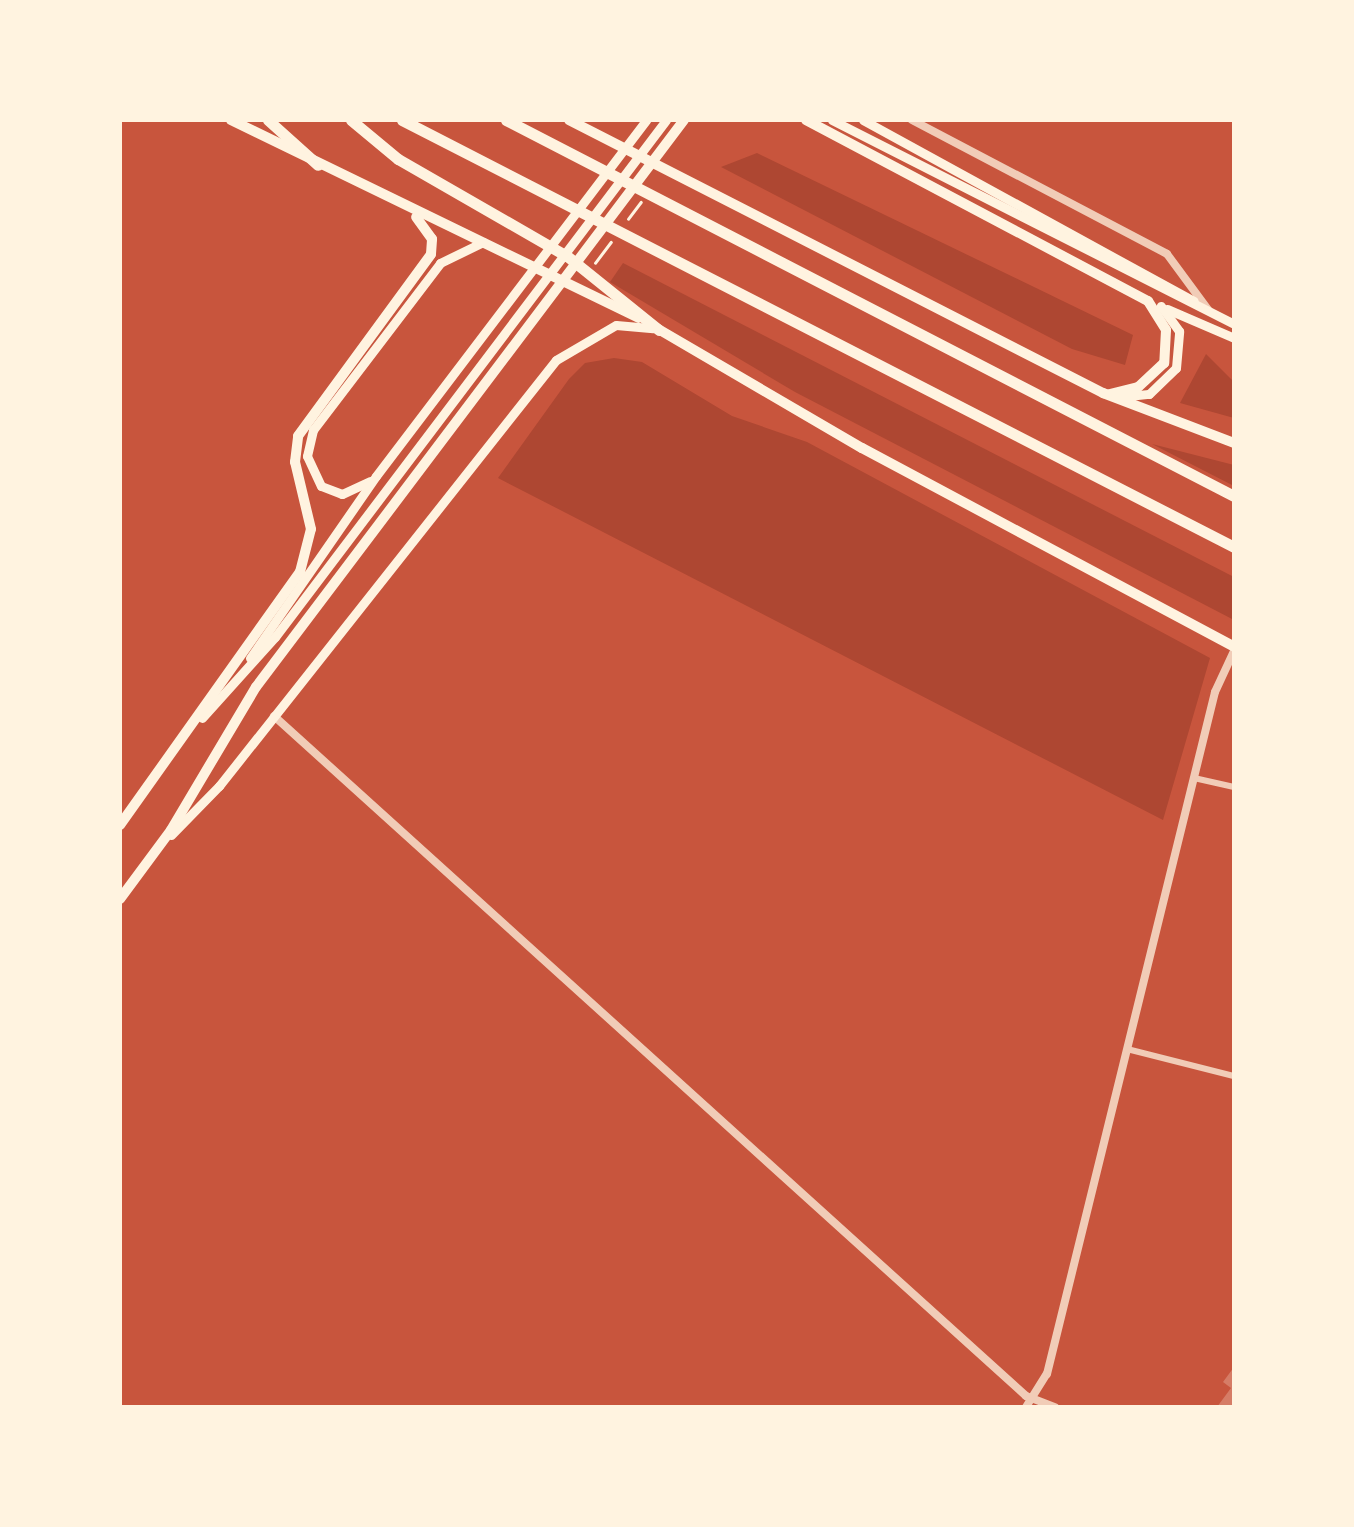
<!DOCTYPE html>
<style>
body{margin:0}
#map{position:relative;width:1354px;height:1527px;overflow:hidden;background:#c8553d;font-family:"PT Sans",sans-serif}
div>[style]{position:absolute}
.green>*{inset:0;background:#ae4732}
.building>*{inset:0;background:#d67c66}
.path>*{height:2.5px;margin:-1.25px;padding:0 1.25px;transform-origin:1.25px;border-radius:1.25px;background:#fff3e0}
.minor>*{height:6px;margin:-3px;padding:0 3px;transform-origin:3px;border-radius:3px;background:#f1ccb7}
.tertiary>*{height:8px;margin:-4px;padding:0 4px;transform-origin:4px;border-radius:4px;background:#f1ccb7}
.secondary>*{height:9px;margin:-4.5px;padding:0 4.5px;transform-origin:4.5px;border-radius:4.5px;background:#fff3e0}
.primary>*{height:10px;margin:-5px;padding:0 5px;transform-origin:5px;border-radius:5px;background:#fff3e0}
.motorway>*{height:11px;margin:-5.5px;padding:0 5.5px;transform-origin:5.5px;border-radius:5.5px;background:#fff3e0}
span{translate:-50% -50%;white-space:nowrap;text-align:center;line-height:1.15;-webkit-text-stroke:10px #fff3e0;paint-order:stroke}
.frame{position:absolute;inset:0;border:122px solid #fff3e0;pointer-events:none}
</style>
<div id="map">
<div class="green">
<div style="clip-path:polygon(757px 153px,1133px 335px,1125px 365px,1072px 349px,721px 167px)"></div>
<div style="clip-path:polygon(623px 263px,1234px 577px,1234px 620px,795px 392px,610px 282px)"></div>
<div style="clip-path:polygon(1206px 354px,1234px 382px,1234px 418px,1180px 403px)"></div>
<div style="clip-path:polygon(614px 358px,642px 362px,732px 416px,807px 442px,1210px 658px,1163px 820px,498px 478px,569px 379px,585px 363px)"></div>
<div style="clip-path:polygon(1152px 444px,1234px 465px,1234px 486px)"></div>
</div>
<div class="building">
<div style="clip-path:polygon(1234px 1367px,1234px 1407px,1217px 1407px,1231px 1388px,1223px 1382px)"></div>
</div>
<div class="path">
<div style="left:628px;top:219px;width:21px;rotate:-53deg"></div>
<div style="left:595px;top:263px;width:26px;rotate:-53deg"></div>
</div>
<div class="minor">
<div style="left:1194px;top:778px;width:41px;rotate:12.7deg"></div>
<div style="left:1127px;top:1049px;width:110px;rotate:14.2deg"></div>
</div>
<div class="tertiary">
<div style="left:912px;top:120px;width:288px;rotate:27.7deg"></div>
<div style="left:1167px;top:254px;width:71px;rotate:53.6deg"></div>
<div style="left:274px;top:716px;width:1014px;rotate:42.12deg"></div>
<div style="left:1026px;top:1396px;width:31px;rotate:21deg"></div>
<div style="left:1026px;top:1407px;width:39px;rotate:-58deg"></div>
<div style="left:1047px;top:1374px;width:702px;rotate:-76.16deg"></div>
<div style="left:1215px;top:692px;width:45px;rotate:-65.1deg"></div>
</div>
<div class="secondary">
<div style="left:832px;top:120px;width:451px;rotate:26.9deg"></div>
<div style="left:863px;top:120px;width:377px;rotate:28.7deg"></div>
<div style="left:1167px;top:309px;width:73px;rotate:23.4deg"></div>
<div style="left:1119px;top:397px;width:30px;rotate:-6deg"></div>
<div style="left:1149px;top:394px;width:37px;rotate:-44deg"></div>
<div style="left:1176px;top:368px;width:37px;rotate:-85deg"></div>
<div style="left:1179px;top:331px;width:31px;rotate:-126deg"></div>
<div style="left:370px;top:481px;width:31px;rotate:155deg"></div>
<div style="left:342px;top:494px;width:22px;rotate:-159deg"></div>
<div style="left:321px;top:486px;width:33px;rotate:-115deg"></div>
<div style="left:307px;top:456px;width:27px;rotate:-77deg"></div>
<div style="left:313px;top:430px;width:210px;rotate:-52.7deg"></div>
<div style="left:440px;top:263px;width:48px;rotate:-26deg"></div>
<div style="left:250px;top:658px;width:221px;rotate:-55.3deg"></div>
<div style="left:376px;top:476px;width:447px;rotate:-52.8deg"></div>
<div style="left:202px;top:718px;width:109px;rotate:-48deg"></div>
<div style="left:275px;top:637px;width:648px;rotate:-52.9deg"></div>
<div style="left:171px;top:835px;width:69px;rotate:-45.6deg"></div>
<div style="left:219px;top:786px;width:543px;rotate:-51.65deg"></div>
<div style="left:556px;top:360px;width:69px;rotate:-30.3deg"></div>
<div style="left:616px;top:325px;width:37px;rotate:5deg"></div>
</div>
<div class="primary">
<div style="left:231px;top:120px;width:453px;rotate:25.9deg"></div>
<div style="left:569px;top:120px;width:600px;rotate:27.08deg"></div>
<div style="left:1103px;top:393px;width:140px;rotate:20.9deg"></div>
<div style="left:806px;top:120px;width:387px;rotate:27.9deg"></div>
<div style="left:1148px;top:301px;width:34px;rotate:58deg"></div>
<div style="left:1166px;top:330px;width:33px;rotate:93deg"></div>
<div style="left:1164px;top:363px;width:35px;rotate:137deg"></div>
<div style="left:1138px;top:387px;width:30px;rotate:166deg"></div>
<div style="left:653px;top:326px;width:242px;rotate:30.3deg"></div>
<div style="left:862px;top:448px;width:422px;rotate:28.1deg"></div>
<div style="left:120px;top:825px;width:310px;rotate:-54.6deg"></div>
<div style="left:300px;top:572px;width:44px;rotate:-75.7deg"></div>
<div style="left:311px;top:529px;width:69px;rotate:-103.4deg"></div>
<div style="left:295px;top:462px;width:26px;rotate:-83deg"></div>
<div style="left:298px;top:436px;width:225px;rotate:-53.8deg"></div>
<div style="left:431px;top:254px;width:15px;rotate:-86deg"></div>
<div style="left:432px;top:239px;width:27px;rotate:-126deg"></div>
<div style="left:120px;top:899px;width:86px;rotate:-53.5deg"></div>
<div style="left:171px;top:830px;width:166px;rotate:-59.3deg"></div>
<div style="left:256px;top:687px;width:710px;rotate:-52.95deg"></div>
</div>
<div class="motorway">
<div style="left:268px;top:120px;width:67px;rotate:42deg"></div>
<div style="left:351px;top:120px;width:61px;rotate:39.7deg"></div>
<div style="left:398px;top:159px;width:195px;rotate:29.9deg"></div>
<div style="left:567px;top:256px;width:118px;rotate:38.8deg"></div>
<div style="left:402px;top:120px;width:935px;rotate:27.17deg"></div>
<div style="left:506px;top:120px;width:819px;rotate:27.32deg"></div>
</div>
<div class="frame"></div>
</div>
